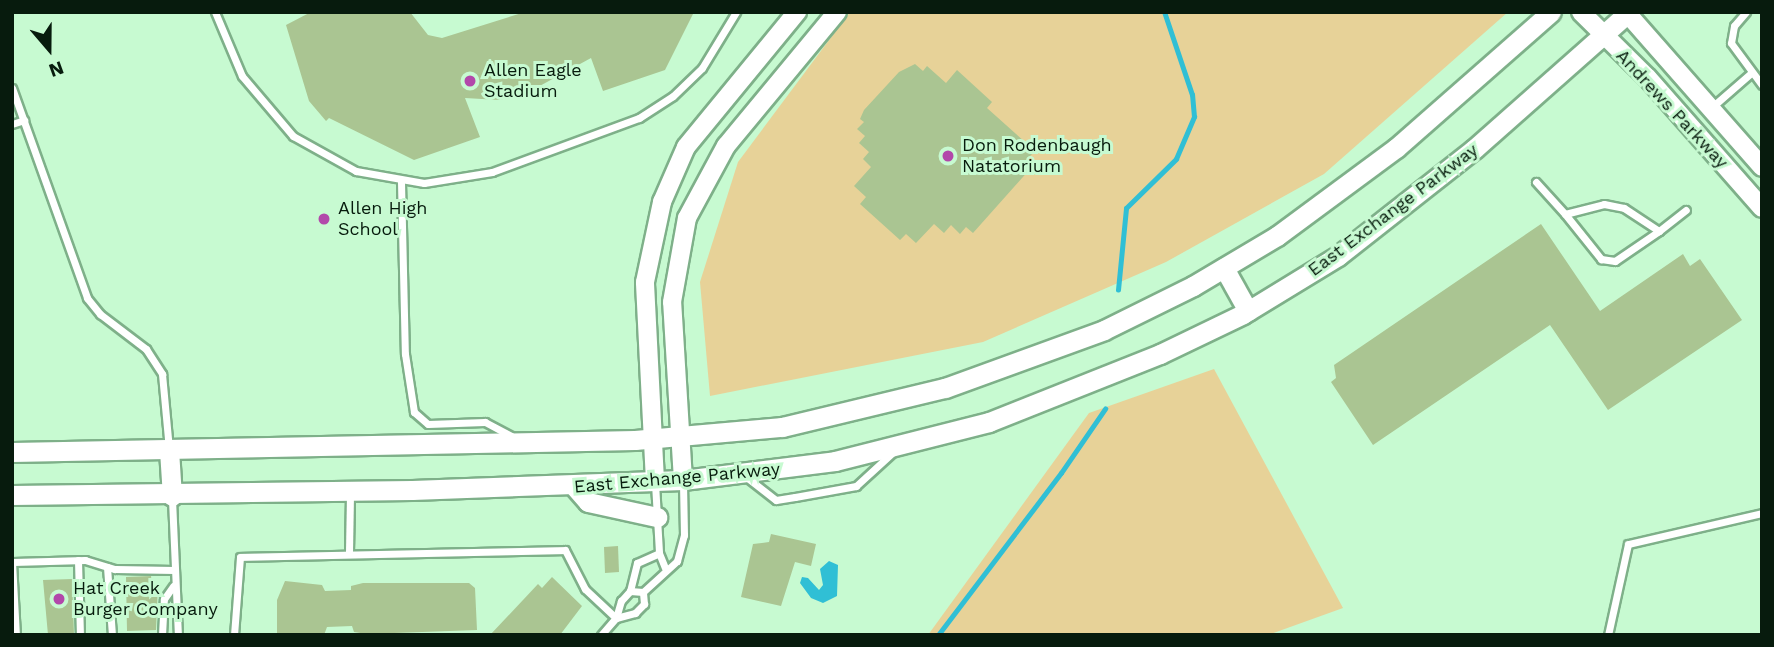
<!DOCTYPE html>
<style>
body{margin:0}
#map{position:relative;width:1774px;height:647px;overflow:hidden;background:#c7fad1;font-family:"Work Sans",sans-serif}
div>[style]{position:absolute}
.green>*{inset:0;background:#e7d298}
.water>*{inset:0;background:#30bfd5}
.stream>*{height:4.5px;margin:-2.25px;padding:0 2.25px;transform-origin:2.25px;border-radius:2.25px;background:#30bfd5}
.building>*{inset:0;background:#aac592}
.roads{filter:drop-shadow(2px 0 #7eb089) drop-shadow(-2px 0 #7eb089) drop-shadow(0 2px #7eb089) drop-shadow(0 -2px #7eb089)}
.service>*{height:7px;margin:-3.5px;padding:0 3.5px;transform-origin:3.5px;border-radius:3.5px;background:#fff}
.tertiary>*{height:18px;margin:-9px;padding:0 9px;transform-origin:9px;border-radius:9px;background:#fff}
.secondary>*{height:19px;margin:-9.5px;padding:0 9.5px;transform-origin:9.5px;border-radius:9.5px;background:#fff}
.dots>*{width:19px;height:19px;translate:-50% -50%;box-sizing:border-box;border:4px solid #c7fad1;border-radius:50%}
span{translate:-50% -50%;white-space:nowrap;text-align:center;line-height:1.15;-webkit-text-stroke:6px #c7fad1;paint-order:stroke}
.poi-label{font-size:18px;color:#071b0d}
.left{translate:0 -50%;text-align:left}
.street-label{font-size:18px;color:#071b0d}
.frame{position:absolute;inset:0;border:14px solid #071b0d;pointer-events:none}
.north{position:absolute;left:14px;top:14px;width:70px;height:70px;-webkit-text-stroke:5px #c7fad1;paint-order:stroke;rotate:160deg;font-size:19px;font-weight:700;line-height:28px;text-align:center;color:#071b0d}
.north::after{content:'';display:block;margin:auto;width:24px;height:32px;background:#071b0d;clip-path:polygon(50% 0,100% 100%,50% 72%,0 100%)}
</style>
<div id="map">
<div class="green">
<div style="clip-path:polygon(850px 12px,1508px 12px,1324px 174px,1166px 262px,983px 342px,710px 396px,700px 282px,738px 162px)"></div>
<div style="clip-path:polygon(1214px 369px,1343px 608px,1268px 635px,928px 635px,1089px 413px)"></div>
</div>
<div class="water">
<div style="clip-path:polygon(829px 561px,838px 565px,837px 596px,823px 603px,811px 598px,800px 583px,802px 577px,808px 578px,819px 590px,823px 585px,820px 569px)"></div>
</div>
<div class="stream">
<div style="left:1118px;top:290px;width:82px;rotate:-84.4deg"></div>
<div style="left:1126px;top:208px;width:70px;rotate:-44.4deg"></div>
<div style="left:1176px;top:159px;width:46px;rotate:-66.8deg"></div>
<div style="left:1194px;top:117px;width:22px;rotate:-95deg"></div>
<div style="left:1192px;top:95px;width:88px;rotate:-108.6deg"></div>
<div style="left:938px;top:635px;width:203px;rotate:-52.8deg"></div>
<div style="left:1061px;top:473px;width:78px;rotate:-55.5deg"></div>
</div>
<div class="building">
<div style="clip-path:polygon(311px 12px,410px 12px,428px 35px,442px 38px,525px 12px,694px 12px,665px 70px,603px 91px,591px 58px,525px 94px,499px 100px,465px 98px,480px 137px,414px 160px,329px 118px,326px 121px,309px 101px,286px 25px)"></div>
<div style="clip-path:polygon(915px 64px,923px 71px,927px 66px,946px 83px,957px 70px,992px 102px,987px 108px,1035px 151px,1024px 162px,1031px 168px,973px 233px,966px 227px,960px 234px,951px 225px,944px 233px,934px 224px,916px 243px,906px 234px,900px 240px,860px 204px,866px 197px,854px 186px,871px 167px,863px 159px,869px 152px,859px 143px,865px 136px,857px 129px,864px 122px,860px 119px,864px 110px,899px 72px)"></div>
<div style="clip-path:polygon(1541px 224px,1600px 311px,1683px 254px,1690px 266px,1700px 259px,1742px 320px,1608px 410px,1550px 325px,1373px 445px,1331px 382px,1336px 378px,1334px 365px)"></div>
<div style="clip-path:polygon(771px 534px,816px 544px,811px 566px,795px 562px,781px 606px,741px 597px,753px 544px,769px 542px)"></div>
<div style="clip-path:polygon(618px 546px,619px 572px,605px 573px,604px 547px)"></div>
<div style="clip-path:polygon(151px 576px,152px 585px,158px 585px,156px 630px,127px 631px,126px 577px)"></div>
<div style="clip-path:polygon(552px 577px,582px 606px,560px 635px,490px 635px,538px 584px,542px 588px)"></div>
<div style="clip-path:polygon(72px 579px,74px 635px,48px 635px,43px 580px)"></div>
<div style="clip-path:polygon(285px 581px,322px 585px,325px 591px,351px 590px,351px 586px,363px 583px,469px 583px,475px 588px,477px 630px,367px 634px,354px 632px,352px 626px,327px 627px,324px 635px,277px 635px,277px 600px)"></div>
</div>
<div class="roads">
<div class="service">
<div style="left:215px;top:12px;width:69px;rotate:67.1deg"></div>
<div style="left:242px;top:76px;width:79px;rotate:49.6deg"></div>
<div style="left:293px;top:136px;width:72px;rotate:29.1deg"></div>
<div style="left:356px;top:171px;width:69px;rotate:10deg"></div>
<div style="left:424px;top:183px;width:69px;rotate:-9.2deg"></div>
<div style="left:492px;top:172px;width:157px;rotate:-20.2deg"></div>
<div style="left:639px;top:118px;width:40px;rotate:-32.9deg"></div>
<div style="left:673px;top:96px;width:40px;rotate:-44deg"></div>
<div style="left:702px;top:68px;width:66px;rotate:-58.7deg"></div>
<div style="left:1746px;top:12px;width:18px;rotate:131deg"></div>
<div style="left:1734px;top:26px;width:17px;rotate:100deg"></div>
<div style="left:1731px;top:43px;width:52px;rotate:53.6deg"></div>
<div style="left:12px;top:88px;width:223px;rotate:70.3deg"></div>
<div style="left:87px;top:298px;width:21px;rotate:51deg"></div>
<div style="left:100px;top:314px;width:58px;rotate:37.3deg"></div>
<div style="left:146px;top:349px;width:30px;rotate:57deg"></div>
<div style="left:162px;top:374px;width:75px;rotate:84.7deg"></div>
<div style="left:1712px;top:107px;width:52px;rotate:-41.1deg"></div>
<div style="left:12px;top:124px;width:13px;rotate:-18deg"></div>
<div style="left:401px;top:182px;width:172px;rotate:88.7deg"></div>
<div style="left:405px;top:354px;width:59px;rotate:81.2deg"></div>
<div style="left:414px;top:412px;width:18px;rotate:41deg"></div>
<div style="left:428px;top:424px;width:57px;rotate:-2deg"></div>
<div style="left:485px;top:422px;width:30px;rotate:28deg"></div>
<div style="left:1536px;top:182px;width:43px;rotate:47.8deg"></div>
<div style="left:1565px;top:214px;width:40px;rotate:-14.4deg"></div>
<div style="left:1604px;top:204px;width:20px;rotate:11deg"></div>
<div style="left:1624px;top:208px;width:42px;rotate:33.3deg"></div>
<div style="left:1659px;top:231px;width:34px;rotate:-38deg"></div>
<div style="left:1565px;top:214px;width:58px;rotate:51.3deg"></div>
<div style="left:1601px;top:259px;width:14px;rotate:8deg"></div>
<div style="left:1615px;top:261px;width:53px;rotate:-34.3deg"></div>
<div style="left:745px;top:476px;width:39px;rotate:38deg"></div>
<div style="left:776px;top:500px;width:19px;rotate:-9deg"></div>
<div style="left:795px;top:497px;width:62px;rotate:-10.2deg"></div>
<div style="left:856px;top:486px;width:49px;rotate:-42.5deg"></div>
<div style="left:655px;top:483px;width:70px;rotate:86.7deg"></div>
<div style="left:659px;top:553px;width:16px;rotate:68deg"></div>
<div style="left:172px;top:499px;width:136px;rotate:87.5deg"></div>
<div style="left:349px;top:552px;width:58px;rotate:-89deg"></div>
<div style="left:78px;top:560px;width:75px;rotate:88.5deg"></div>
<div style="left:12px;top:562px;width:73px;rotate:86.9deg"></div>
<div style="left:13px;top:562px;width:72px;rotate:-1.6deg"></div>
<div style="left:85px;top:560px;width:31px;rotate:17deg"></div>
<div style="left:115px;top:569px;width:59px;rotate:1deg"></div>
<div style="left:107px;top:567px;width:68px;rotate:85.8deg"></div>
<div style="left:630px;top:591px;width:29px;rotate:-76deg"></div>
<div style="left:637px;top:563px;width:24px;rotate:-24deg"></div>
<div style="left:616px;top:618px;width:20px;rotate:-15deg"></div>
<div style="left:635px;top:613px;width:13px;rotate:-45deg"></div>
<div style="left:644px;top:604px;width:12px;rotate:-95deg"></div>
<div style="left:643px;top:592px;width:46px;rotate:-42.4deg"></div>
<div style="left:677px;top:561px;width:27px;rotate:-75deg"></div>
<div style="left:684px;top:535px;width:54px;rotate:-91.1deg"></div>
<div style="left:162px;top:635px;width:36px;rotate:-87deg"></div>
<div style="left:164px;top:599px;width:16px;rotate:-55deg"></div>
<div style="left:234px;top:635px;width:78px;rotate:-85.6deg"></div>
<div style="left:240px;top:557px;width:325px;rotate:-1.2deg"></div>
<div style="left:565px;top:550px;width:44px;rotate:62.9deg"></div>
<div style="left:585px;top:589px;width:42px;rotate:43.1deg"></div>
<div style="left:601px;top:635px;width:23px;rotate:-49deg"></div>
<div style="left:616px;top:618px;width:18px;rotate:-74deg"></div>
<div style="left:621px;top:601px;width:13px;rotate:-48deg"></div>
<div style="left:630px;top:591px;width:13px;rotate:4deg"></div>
<div style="left:1608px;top:635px;width:93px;rotate:-77.6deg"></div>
<div style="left:1628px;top:544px;width:138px;rotate:-13deg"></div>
</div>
<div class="tertiary">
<div style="left:1581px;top:12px;width:93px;rotate:44.6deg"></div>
<div style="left:1647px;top:77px;width:174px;rotate:48.7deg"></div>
<div style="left:1626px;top:12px;width:206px;rotate:48.7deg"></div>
<div style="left:683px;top:480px;width:178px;rotate:-93.5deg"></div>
<div style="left:672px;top:302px;width:85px;rotate:-79.9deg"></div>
<div style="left:687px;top:218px;width:82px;rotate:-61.6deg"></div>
<div style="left:726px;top:146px;width:174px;rotate:-50.4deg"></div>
<div style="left:655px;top:481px;width:199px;rotate:-92.9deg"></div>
<div style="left:645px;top:282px;width:82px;rotate:-78deg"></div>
<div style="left:662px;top:202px;width:60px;rotate:-66.4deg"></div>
<div style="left:686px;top:147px;width:175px;rotate:-50.6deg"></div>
</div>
<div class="secondary">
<div style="left:1224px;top:268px;width:49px;rotate:60.8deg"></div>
<div style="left:169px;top:450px;width:46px;rotate:86.3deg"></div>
<div style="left:12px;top:452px;width:623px;rotate:-1.1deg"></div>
<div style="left:635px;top:440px;width:148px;rotate:-5.1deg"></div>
<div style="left:782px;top:427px;width:168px;rotate:-13.5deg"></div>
<div style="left:945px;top:388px;width:169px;rotate:-20deg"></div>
<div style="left:1104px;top:330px;width:99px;rotate:-26.3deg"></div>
<div style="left:1193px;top:286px;width:98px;rotate:-30.8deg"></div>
<div style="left:1277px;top:236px;width:148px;rotate:-36.5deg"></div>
<div style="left:1396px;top:148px;width:206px;rotate:-41.3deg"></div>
<div style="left:574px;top:486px;width:21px;rotate:49deg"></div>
<div style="left:588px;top:502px;width:71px;rotate:12.3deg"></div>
<div style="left:12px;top:495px;width:400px;rotate:-0.7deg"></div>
<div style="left:412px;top:490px;width:271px;rotate:-2.1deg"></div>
<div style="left:683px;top:480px;width:153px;rotate:-7.1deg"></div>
<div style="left:835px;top:461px;width:159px;rotate:-14.2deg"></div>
<div style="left:989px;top:422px;width:184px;rotate:-21.7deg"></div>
<div style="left:1160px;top:354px;width:92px;rotate:-25.7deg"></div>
<div style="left:1243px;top:314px;width:111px;rotate:-31.4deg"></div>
<div style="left:1338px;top:256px;width:173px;rotate:-38.2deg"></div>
<div style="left:1474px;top:149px;width:207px;rotate:-41.5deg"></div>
</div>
</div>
<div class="dots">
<div style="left:470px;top:81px;background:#b248aa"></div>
<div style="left:948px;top:156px;background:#b248aa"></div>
<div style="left:324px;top:219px;background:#b248aa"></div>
<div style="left:59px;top:599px;background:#b248aa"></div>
</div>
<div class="poi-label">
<span class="left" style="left:484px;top:81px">Allen Eagle<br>Stadium</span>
<span class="left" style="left:962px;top:156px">Don Rodenbaugh<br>Natatorium</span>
<span class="left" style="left:338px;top:219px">Allen High<br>School</span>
<span class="left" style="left:73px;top:599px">Hat Creek<br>Burger Company</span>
</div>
<div class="street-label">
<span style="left:1672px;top:109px;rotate:47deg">Andrews Parkway</span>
<span style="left:1393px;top:210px;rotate:-37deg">East Exchange Parkway</span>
<span style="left:677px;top:478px;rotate:-5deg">East Exchange Parkway</span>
</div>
<div class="frame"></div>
<div class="north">N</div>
</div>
